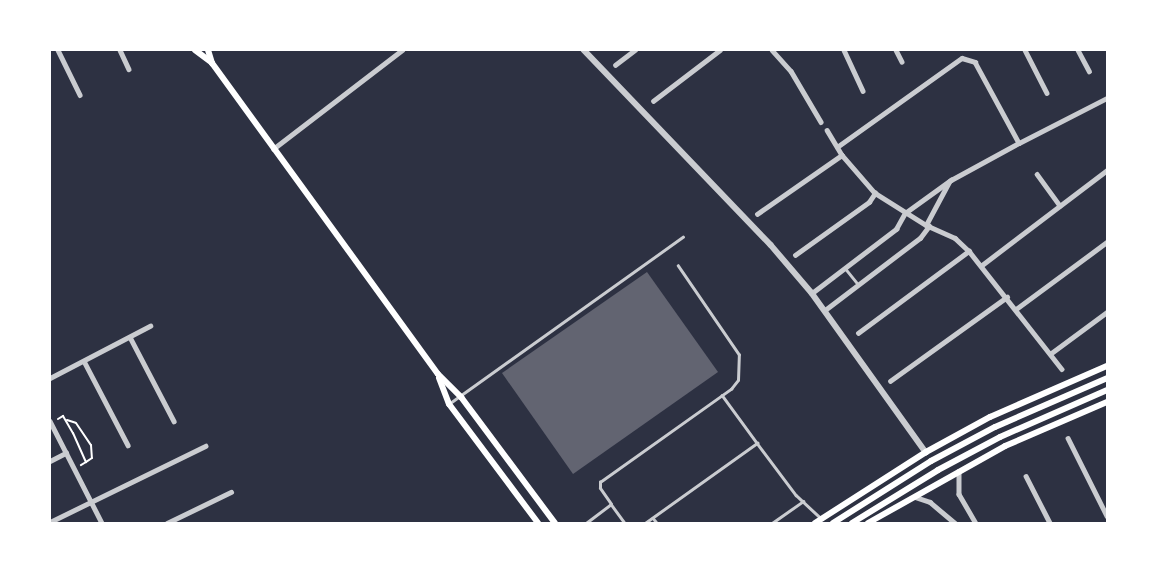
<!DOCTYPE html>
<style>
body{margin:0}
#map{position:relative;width:1157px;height:573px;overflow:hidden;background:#2d3142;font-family:Mulish,sans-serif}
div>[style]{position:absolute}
.building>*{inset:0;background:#626471}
.path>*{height:2px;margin:-1px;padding:0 1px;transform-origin:1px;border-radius:1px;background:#fff}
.service>*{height:2.5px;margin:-1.25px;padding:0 1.25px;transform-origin:1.25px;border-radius:1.25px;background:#caccd0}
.minor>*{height:4.5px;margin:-2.25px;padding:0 2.25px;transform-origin:2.25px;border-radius:2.25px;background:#caccd0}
.tertiary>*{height:5.5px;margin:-2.75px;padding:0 2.75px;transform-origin:2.75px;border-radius:2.75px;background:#caccd0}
.secondary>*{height:6px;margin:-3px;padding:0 3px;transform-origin:3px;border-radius:3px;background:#fff}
span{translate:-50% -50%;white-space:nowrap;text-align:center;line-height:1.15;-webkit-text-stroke:5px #fff;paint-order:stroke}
.frame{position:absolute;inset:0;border:51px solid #fff;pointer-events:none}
</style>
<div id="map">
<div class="building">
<div style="clip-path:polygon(647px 272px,718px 372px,573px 474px,502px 373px)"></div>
</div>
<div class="path">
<div style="left:58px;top:419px;width:6px;rotate:-31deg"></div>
<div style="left:63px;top:416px;width:20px;rotate:60deg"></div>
<div style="left:73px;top:433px;width:32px;rotate:66deg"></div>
<div style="left:86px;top:462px;width:6px;rotate:149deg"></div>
<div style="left:67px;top:420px;width:9px;rotate:18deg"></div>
<div style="left:76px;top:423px;width:27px;rotate:56deg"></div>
<div style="left:91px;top:445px;width:13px;rotate:86deg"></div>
<div style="left:92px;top:458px;width:7px;rotate:146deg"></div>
</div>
<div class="service">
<div style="left:845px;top:268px;width:21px;rotate:51deg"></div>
<div style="left:722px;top:395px;width:59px;rotate:53.9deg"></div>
<div style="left:450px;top:403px;width:286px;rotate:-35.5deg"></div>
<div style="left:611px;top:504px;width:19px;rotate:-125deg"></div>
<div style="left:600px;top:488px;width:6px;rotate:-90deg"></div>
<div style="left:600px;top:482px;width:161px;rotate:-35.4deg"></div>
<div style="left:731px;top:389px;width:11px;rotate:-52deg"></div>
<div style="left:738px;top:380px;width:25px;rotate:-88deg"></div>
<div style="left:739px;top:355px;width:108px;rotate:-124.4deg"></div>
<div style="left:653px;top:518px;width:6px;rotate:51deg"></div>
<div style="left:586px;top:523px;width:31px;rotate:-37deg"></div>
<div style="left:611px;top:504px;width:24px;rotate:54deg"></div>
<div style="left:645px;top:523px;width:138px;rotate:-35.5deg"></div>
<div style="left:757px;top:443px;width:65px;rotate:53.1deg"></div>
<div style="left:796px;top:495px;width:34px;rotate:43deg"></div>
<div style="left:772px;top:523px;width:38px;rotate:-35deg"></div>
</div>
<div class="minor">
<div style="left:58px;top:50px;width:50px;rotate:63.9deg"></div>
<div style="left:120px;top:50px;width:21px;rotate:65deg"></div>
<div style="left:772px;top:50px;width:28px;rotate:48deg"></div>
<div style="left:791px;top:71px;width:59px;rotate:59.5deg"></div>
<div style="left:844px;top:50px;width:45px;rotate:65.1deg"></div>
<div style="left:896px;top:50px;width:13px;rotate:63deg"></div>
<div style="left:1025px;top:50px;width:48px;rotate:62.9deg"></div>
<div style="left:1078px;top:50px;width:24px;rotate:62deg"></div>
<div style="left:615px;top:65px;width:25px;rotate:-37deg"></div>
<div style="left:653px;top:101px;width:84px;rotate:-37.3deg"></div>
<div style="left:827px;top:130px;width:29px;rotate:59deg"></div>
<div style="left:842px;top:155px;width:50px;rotate:49deg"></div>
<div style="left:875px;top:193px;width:60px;rotate:32.1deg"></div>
<div style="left:926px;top:225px;width:32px;rotate:24deg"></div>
<div style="left:955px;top:238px;width:19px;rotate:43deg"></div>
<div style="left:969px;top:251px;width:150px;rotate:51.8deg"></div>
<div style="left:837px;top:147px;width:153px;rotate:-35.5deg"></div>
<div style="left:962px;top:58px;width:14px;rotate:17deg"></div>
<div style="left:975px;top:62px;width:92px;rotate:61.5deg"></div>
<div style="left:1019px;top:143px;width:99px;rotate:-27.1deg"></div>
<div style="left:273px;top:149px;width:163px;rotate:-37.5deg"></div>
<div style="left:1037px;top:174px;width:39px;rotate:54deg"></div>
<div style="left:757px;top:214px;width:103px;rotate:-34.8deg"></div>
<div style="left:926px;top:225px;width:49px;rotate:-61.9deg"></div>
<div style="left:795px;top:255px;width:91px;rotate:-35.6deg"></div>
<div style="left:869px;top:202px;width:11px;rotate:-56deg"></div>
<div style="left:982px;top:265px;width:157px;rotate:-37.2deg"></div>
<div style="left:812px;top:293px;width:106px;rotate:-37.3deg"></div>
<div style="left:896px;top:229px;width:18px;rotate:-61deg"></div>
<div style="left:905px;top:213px;width:57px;rotate:-35.7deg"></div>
<div style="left:951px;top:180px;width:77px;rotate:-28.6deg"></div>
<div style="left:1016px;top:309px;width:113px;rotate:-36.4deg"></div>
<div style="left:825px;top:310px;width:119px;rotate:-37.2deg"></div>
<div style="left:920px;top:238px;width:15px;rotate:-53deg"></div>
<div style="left:858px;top:333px;width:138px;rotate:-36.5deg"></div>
<div style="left:130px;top:337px;width:95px;rotate:62.4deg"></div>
<div style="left:1050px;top:354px;width:71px;rotate:-36.4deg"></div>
<div style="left:84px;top:361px;width:95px;rotate:62.4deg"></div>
<div style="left:50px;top:378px;width:113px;rotate:-27.5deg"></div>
<div style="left:890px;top:381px;width:144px;rotate:-35.7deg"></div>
<div style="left:50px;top:421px;width:114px;rotate:63deg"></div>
<div style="left:1068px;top:438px;width:87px;rotate:63.4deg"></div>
<div style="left:50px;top:461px;width:18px;rotate:-27deg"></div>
<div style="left:959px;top:471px;width:23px;rotate:90deg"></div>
<div style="left:959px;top:494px;width:34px;rotate:60deg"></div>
<div style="left:1026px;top:476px;width:53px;rotate:62.9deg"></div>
<div style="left:915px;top:497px;width:16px;rotate:18deg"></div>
<div style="left:930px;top:502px;width:33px;rotate:40deg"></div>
<div style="left:50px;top:522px;width:173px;rotate:-26.1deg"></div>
<div style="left:167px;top:523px;width:71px;rotate:-25.8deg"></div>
</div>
<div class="tertiary">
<div style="left:584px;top:50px;width:270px;rotate:46.2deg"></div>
<div style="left:771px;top:245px;width:63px;rotate:49.5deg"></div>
<div style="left:812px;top:293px;width:196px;rotate:54.4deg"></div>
</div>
<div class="secondary">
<div style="left:195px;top:50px;width:21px;rotate:37deg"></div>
<div style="left:208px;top:50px;width:14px;rotate:73deg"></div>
<div style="left:212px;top:63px;width:384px;rotate:54deg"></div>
<div style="left:438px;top:374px;width:33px;rotate:45deg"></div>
<div style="left:461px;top:397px;width:157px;rotate:53.3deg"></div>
<div style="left:439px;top:378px;width:28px;rotate:69deg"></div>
<div style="left:449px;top:404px;width:149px;rotate:53.2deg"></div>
<div style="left:815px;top:523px;width:132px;rotate:-32.6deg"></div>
<div style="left:926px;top:452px;width:73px;rotate:-28.7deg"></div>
<div style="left:990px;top:417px;width:128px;rotate:-23.6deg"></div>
<div style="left:833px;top:523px;width:116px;rotate:-32.3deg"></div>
<div style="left:931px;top:461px;width:72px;rotate:-28deg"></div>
<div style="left:995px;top:427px;width:122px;rotate:-23.6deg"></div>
<div style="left:852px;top:523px;width:101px;rotate:-31.6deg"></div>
<div style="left:938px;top:470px;width:70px;rotate:-28deg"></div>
<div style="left:1000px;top:437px;width:117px;rotate:-23.7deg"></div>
<div style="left:868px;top:523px;width:157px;rotate:-29.3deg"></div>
<div style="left:1005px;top:446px;width:111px;rotate:-23.3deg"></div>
</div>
<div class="frame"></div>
</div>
